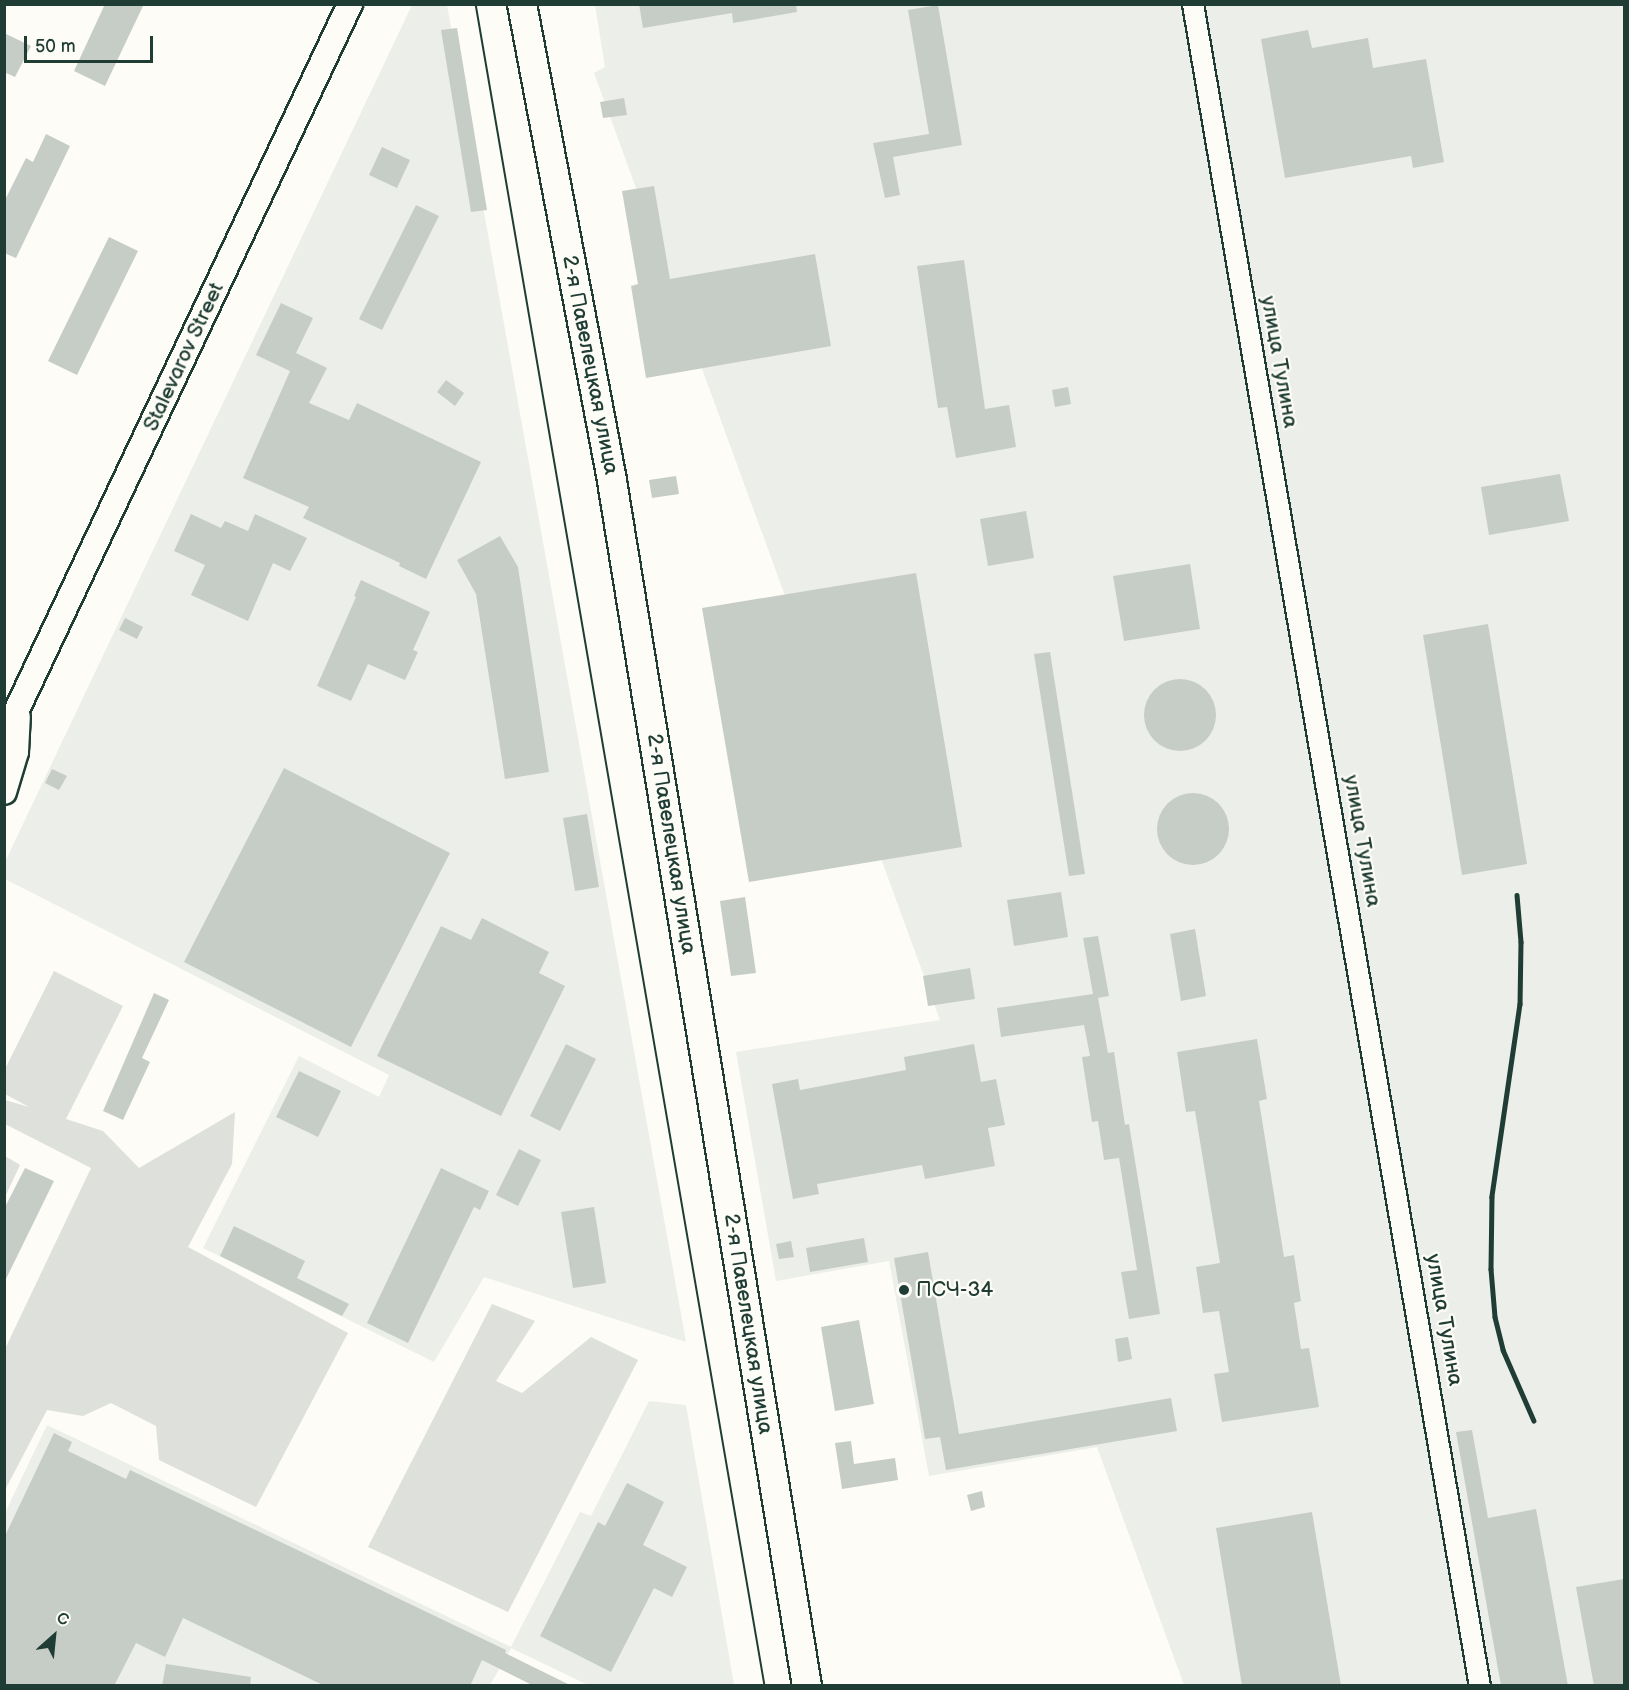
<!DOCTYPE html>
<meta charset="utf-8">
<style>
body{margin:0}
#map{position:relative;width:1629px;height:1690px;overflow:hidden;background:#fdfcf7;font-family:"Balsamiq Sans",sans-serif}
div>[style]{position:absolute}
.built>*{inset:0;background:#eceee9}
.green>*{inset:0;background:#dde0db}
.building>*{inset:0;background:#c6cdc7}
.round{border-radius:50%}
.roads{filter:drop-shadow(2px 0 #1f3d34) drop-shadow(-2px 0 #1f3d34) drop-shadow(0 2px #1f3d34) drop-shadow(0 -2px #1f3d34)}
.minor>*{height:20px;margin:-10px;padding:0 10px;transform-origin:10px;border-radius:10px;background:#fdfcf7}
.tertiary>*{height:24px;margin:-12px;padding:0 12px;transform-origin:12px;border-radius:12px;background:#fdfcf7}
.secondary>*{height:28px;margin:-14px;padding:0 14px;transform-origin:14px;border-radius:14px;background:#fdfcf7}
.tram>*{height:1.5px;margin:-0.75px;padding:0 0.75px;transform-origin:0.75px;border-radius:0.75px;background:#1f3d34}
.rail>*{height:4.5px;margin:-2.25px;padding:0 2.25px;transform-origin:2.25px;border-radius:2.25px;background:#1f3d34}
.dots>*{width:16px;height:16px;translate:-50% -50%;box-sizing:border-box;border:3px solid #fdfcf7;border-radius:50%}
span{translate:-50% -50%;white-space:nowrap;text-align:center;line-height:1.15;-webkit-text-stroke:4.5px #fdfcf7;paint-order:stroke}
.street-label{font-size:21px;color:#1f3d34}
.poi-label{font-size:21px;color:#1f3d34}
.left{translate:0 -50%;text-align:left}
.frame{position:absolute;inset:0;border:6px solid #1f3d34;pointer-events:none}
.north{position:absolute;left:24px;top:1606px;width:60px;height:60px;-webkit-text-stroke:4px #fdfcf7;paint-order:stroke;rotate:27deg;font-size:16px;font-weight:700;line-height:24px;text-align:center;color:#1f3d34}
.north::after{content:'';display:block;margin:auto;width:21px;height:27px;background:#1f3d34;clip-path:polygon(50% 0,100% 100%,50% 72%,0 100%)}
.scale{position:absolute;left:24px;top:36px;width:129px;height:27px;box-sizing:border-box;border:3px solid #1f3d34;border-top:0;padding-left:8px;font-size:18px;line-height:21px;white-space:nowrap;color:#1f3d34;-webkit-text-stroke:4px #fdfcf7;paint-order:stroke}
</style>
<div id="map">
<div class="built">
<div style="clip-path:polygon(412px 5px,447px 5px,686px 1342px,484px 1277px,434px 1362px,203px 1248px,299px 1056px,379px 1097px,389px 1075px,5px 879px,4px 864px)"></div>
<div style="clip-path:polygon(595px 5px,1624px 5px,1624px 1685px,1184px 1685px,1097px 1447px,929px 1476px,889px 1261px,776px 1281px,736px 1052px,940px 1020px,594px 73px,605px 67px)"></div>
<div style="clip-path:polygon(649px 1401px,686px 1405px,734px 1685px,588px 1685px,511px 1648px,490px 1685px,5px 1685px,4px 1515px,47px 1425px,511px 1647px,580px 1512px,591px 1516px)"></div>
</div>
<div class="green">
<div style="clip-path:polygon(54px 971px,123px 1006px,66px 1119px,103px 1131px,139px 1168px,235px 1112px,232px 1164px,188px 1247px,348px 1333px,256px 1507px,159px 1460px,156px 1426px,111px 1403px,83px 1416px,47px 1410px,5px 1490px,5px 1349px,91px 1168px,5px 1124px,5px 1100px,29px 1107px,5px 1094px,5px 1069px)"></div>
<div style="clip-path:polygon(5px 1156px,20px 1165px,5px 1197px)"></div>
<div style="clip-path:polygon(492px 1304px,535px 1321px,496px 1381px,522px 1393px,591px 1337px,638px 1360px,508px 1612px,368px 1547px)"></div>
</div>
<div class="building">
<div style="clip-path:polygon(105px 4px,144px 4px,105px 86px,74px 71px)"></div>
<div style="clip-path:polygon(639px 4px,796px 4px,797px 12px,733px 23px,732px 13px,643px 28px)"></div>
<div style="clip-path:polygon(938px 5px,962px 145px,893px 157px,900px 195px,885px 198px,873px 143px,929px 134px,908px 10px)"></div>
<div style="clip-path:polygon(457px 28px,487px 210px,471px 212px,441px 30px)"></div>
<div style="clip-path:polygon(1308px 30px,1312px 48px,1368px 38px,1373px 68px,1426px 59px,1444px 162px,1413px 168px,1411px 156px,1285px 178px,1261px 39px)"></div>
<div style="clip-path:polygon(4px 33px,31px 46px,15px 77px,4px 72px)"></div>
<div style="clip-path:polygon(624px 98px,627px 115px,603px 118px,600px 102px)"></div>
<div style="clip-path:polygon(46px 134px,70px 146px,16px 258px,4px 253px,4px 202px,26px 158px,33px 162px)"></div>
<div style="clip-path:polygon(382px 147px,410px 160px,397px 188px,369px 175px)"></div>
<div style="clip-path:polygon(654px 186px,670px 279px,815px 254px,831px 346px,646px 378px,631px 286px,638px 284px,622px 191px)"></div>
<div style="clip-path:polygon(416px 205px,439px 216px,382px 330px,359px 319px)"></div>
<div style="clip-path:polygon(109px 237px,138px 251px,77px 375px,48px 361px)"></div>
<div style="clip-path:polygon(964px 260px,985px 409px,1009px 405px,1016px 447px,956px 458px,947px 407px,938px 408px,917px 266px)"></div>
<div style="clip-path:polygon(281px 303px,313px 318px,296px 353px,327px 368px,309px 403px,349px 420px,357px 403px,481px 462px,426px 579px,399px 566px,400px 563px,303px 518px,309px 507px,243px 478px,290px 371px,256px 355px)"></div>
<div style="clip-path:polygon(446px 380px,464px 393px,455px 406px,437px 392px)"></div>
<div style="clip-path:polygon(1068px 387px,1071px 404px,1055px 407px,1052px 390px)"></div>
<div style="clip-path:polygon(1560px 474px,1569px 521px,1489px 535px,1481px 487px)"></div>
<div style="clip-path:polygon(676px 476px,679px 494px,652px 498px,649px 480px)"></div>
<div style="clip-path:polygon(1026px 511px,1034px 558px,988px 566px,980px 519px)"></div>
<div style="clip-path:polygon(191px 514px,221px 528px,225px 521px,248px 531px,255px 514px,307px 538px,290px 571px,273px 563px,248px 621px,191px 595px,205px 565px,174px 551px)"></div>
<div style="clip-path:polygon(500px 536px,518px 567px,549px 772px,505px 779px,476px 594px,457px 560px)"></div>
<div style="clip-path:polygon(1190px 564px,1200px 629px,1124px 641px,1113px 576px)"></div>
<div style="clip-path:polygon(916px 573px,962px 847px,749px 882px,702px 608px)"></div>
<div style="clip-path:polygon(361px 580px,430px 612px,413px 650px,418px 652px,405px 680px,368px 664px,351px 701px,317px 686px,356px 597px,354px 596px)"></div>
<div style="clip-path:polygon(125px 618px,143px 627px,137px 639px,119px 630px)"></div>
<div style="clip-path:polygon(1488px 624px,1527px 864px,1462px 875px,1423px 635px)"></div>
<div style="clip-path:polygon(1050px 652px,1085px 874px,1069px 876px,1034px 654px)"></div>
<div class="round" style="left:1144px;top:679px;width:72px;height:72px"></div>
<div style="clip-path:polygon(284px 768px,450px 853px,351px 1047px,184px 962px)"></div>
<div style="clip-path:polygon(52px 769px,67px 776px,59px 790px,45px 783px)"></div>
<div class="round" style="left:1157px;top:793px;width:72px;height:72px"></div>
<div style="clip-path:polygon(587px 814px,599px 887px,575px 891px,563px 818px)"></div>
<div style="clip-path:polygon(1061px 892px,1068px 937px,1014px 946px,1007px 900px)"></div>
<div style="clip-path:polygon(745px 897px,756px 973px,731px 976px,720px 901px)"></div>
<div style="clip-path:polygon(482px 918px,549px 952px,539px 973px,565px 986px,501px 1116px,377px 1056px,441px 926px,471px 940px)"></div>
<div style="clip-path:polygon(1195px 929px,1206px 996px,1181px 1001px,1170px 934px)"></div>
<div style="clip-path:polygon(1098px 936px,1109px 996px,1098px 998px,1108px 1053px,1114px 1052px,1125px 1125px,1129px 1124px,1160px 1314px,1129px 1319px,1121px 1272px,1137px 1270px,1119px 1158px,1104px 1160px,1098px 1121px,1092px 1122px,1082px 1057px,1090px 1056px,1084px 1025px,1001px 1037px,997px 1008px,1093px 994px,1083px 938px)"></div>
<div style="clip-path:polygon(970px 968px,975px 999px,928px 1006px,923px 976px)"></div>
<div style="clip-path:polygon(154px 993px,169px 1000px,142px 1058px,150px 1062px,123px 1120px,103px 1111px)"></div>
<div style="clip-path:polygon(1257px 1039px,1267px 1099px,1259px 1101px,1284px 1257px,1294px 1255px,1301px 1301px,1294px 1303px,1301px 1349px,1309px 1348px,1319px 1407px,1222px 1422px,1214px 1374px,1229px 1372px,1219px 1311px,1203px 1313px,1196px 1267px,1220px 1263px,1195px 1111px,1186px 1112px,1177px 1052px)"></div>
<div style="clip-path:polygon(566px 1044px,596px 1059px,560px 1131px,530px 1116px)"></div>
<div style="clip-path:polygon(974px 1044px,981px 1082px,996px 1079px,1005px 1125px,988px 1128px,995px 1166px,925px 1179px,922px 1165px,817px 1184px,819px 1194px,793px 1199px,772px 1084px,798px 1079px,800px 1090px,906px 1070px,904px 1057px)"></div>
<div style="clip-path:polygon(299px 1071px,341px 1091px,318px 1137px,276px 1117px)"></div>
<div style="clip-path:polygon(519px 1149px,541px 1160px,518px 1206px,496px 1195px)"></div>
<div style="clip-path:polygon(25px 1168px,54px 1181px,4px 1283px,4px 1209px)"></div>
<div style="clip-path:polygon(441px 1168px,489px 1191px,480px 1210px,474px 1207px,408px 1343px,367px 1323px)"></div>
<div style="clip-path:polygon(594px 1207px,606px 1283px,573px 1288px,561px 1212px)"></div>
<div style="clip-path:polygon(234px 1226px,305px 1261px,297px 1278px,349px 1304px,342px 1316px,220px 1256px)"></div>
<div style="clip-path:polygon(864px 1238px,868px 1262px,810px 1272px,806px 1248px)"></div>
<div style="clip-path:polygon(791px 1241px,794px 1257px,779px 1259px,776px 1244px)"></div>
<div style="clip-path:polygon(928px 1252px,959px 1434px,1171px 1398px,1177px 1431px,946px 1470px,940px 1437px,925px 1439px,894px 1258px)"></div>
<div style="clip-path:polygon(859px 1320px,874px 1404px,835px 1411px,821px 1327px)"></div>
<div style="clip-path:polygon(1128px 1337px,1132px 1359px,1118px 1362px,1115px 1339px)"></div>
<div style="clip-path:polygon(1472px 1430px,1488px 1518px,1536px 1509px,1568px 1686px,1501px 1686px,1456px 1432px)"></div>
<div style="clip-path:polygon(54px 1433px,72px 1442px,68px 1451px,126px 1479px,130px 1470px,506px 1650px,505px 1653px,572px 1686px,534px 1686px,482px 1660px,470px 1686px,325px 1686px,183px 1618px,165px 1657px,136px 1643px,114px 1686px,4px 1686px,4px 1538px)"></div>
<div style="clip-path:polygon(851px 1441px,854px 1464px,895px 1458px,898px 1480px,842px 1489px,835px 1443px)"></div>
<div style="clip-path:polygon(627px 1483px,664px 1502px,643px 1545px,687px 1567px,672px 1597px,654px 1588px,611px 1672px,540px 1636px,598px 1522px,605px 1526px)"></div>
<div style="clip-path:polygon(982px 1491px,985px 1507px,971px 1511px,967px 1495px)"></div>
<div style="clip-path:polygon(1312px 1512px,1341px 1686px,1242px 1686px,1216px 1528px)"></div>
<div style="clip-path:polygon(1624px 1579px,1624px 1686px,1594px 1686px,1576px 1587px)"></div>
<div style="clip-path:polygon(166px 1664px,251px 1677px,250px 1686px,162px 1686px)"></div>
</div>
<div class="roads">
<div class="minor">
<div style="left:1193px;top:4px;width:1706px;rotate:80.32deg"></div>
</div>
<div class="tertiary">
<div style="left:4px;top:737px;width:811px;rotate:-64.73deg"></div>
<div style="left:4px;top:792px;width:42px;rotate:-73.3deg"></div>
<div style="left:16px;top:752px;width:35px;rotate:-87deg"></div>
</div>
<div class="secondary">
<div style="left:522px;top:4px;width:485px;rotate:79.3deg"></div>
<div style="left:612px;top:481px;width:1221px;rotate:80.81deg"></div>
</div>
</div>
<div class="tram">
<div style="left:476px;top:4px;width:1707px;rotate:80.25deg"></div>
</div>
<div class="rail">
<div style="left:1517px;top:895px;width:47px;rotate:85.1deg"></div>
<div style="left:1521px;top:942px;width:62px;rotate:90.9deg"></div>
<div style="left:1520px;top:1004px;width:195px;rotate:98.3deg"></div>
<div style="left:1492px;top:1197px;width:72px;rotate:90.8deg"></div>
<div style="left:1491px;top:1269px;width:48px;rotate:85.2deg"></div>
<div style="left:1495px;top:1317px;width:34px;rotate:76deg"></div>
<div style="left:1503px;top:1350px;width:77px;rotate:66.4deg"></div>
</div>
<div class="dots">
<div style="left:904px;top:1290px;background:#1f3d34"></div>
</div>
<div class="street-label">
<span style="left:184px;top:357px;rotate:-65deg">Stalevarov Street</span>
<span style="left:1279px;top:362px;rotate:80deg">улица Тулина</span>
<span style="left:590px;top:365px;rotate:79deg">2-я Павелецкая улица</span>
<span style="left:1362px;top:841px;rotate:80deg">улица Тулина</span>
<span style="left:671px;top:844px;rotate:81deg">2-я Павелецкая улица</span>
<span style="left:1444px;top:1320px;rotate:80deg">улица Тулина</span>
<span style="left:748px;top:1324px;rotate:81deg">2-я Павелецкая улица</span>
</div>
<div class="poi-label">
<span class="left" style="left:916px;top:1290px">ПСЧ-34</span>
</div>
<div class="frame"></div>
<div class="north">С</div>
<div class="scale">50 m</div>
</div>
